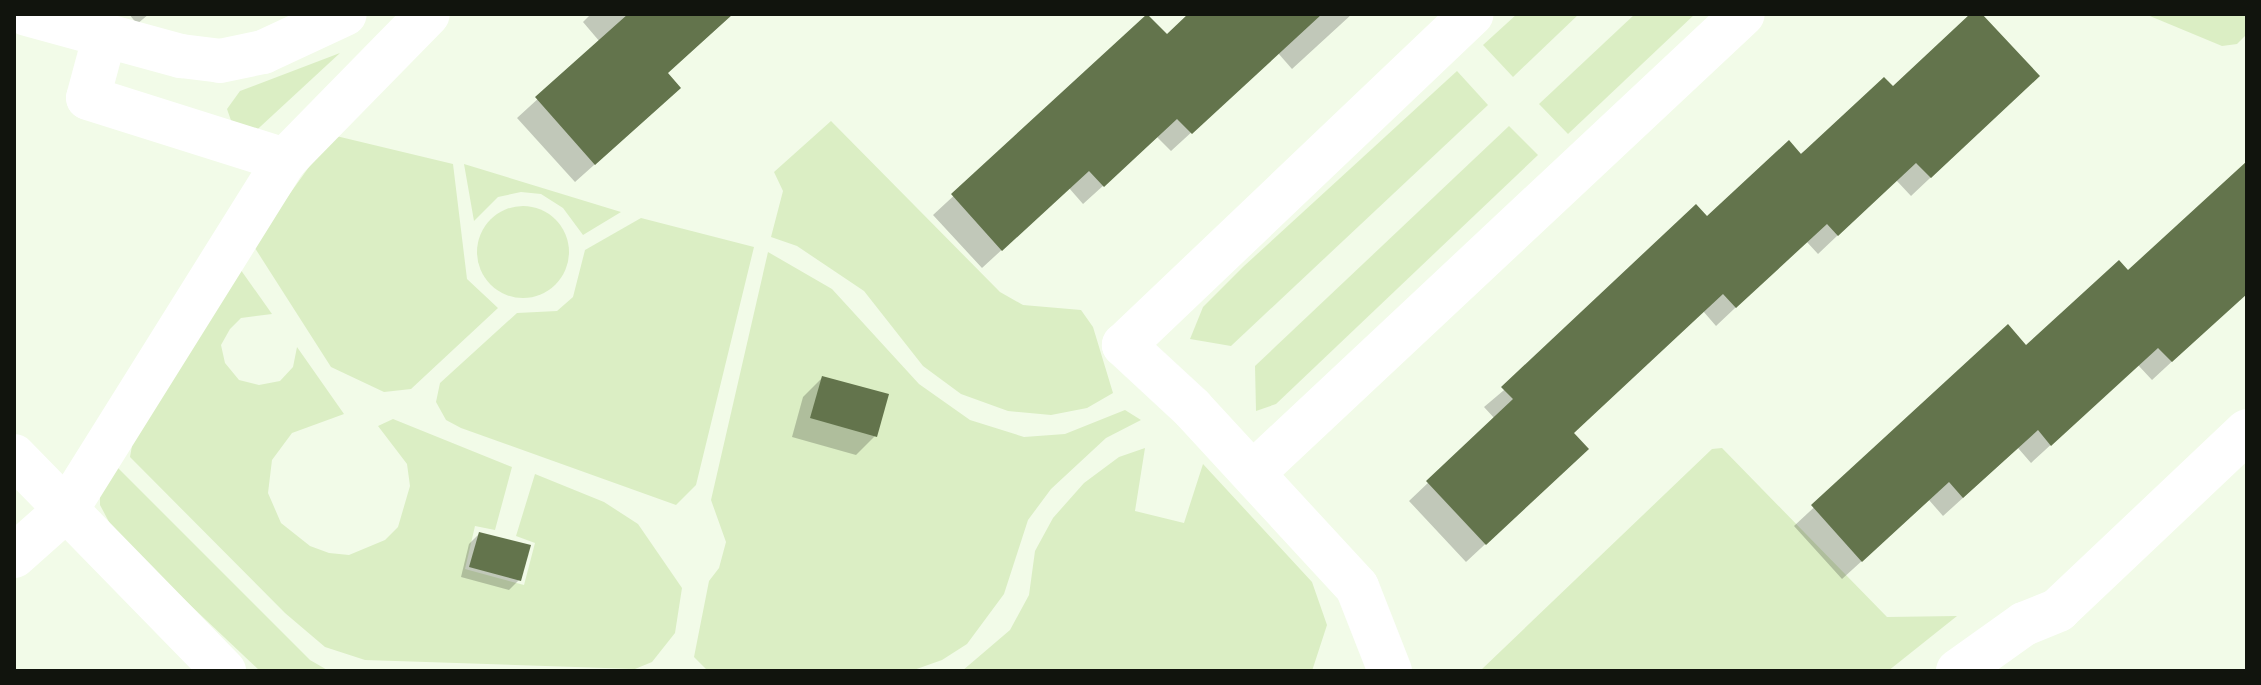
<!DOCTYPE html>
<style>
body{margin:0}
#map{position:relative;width:2261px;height:685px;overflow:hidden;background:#f2fbe8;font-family:Barlow,sans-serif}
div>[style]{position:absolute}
.green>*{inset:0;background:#dbeec4}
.round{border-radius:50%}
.shadow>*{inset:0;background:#0003}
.building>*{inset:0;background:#63744c}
.minor>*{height:44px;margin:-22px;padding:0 22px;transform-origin:22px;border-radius:22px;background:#fff}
span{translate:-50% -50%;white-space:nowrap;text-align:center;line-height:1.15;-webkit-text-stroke:6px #fff;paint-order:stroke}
.frame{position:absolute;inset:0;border:16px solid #11140d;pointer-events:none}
</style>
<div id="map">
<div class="green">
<div style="clip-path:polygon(1517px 14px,1579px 14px,1513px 77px,1483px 45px)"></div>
<div style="clip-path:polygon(1635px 14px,1695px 14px,1568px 134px,1539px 104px)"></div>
<div style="clip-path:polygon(2145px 14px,2247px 14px,2247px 34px,2237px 44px,2222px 46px)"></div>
<div style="clip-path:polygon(340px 53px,249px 137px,234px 129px,227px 109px,240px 91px)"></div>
<div style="clip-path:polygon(1457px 71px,1488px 105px,1231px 346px,1190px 339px,1203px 307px,1243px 267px)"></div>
<div style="clip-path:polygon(831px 121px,1000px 292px,1023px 305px,1081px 310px,1093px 327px,1113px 393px,1087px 408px,1051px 415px,1008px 411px,961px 394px,923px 366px,864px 291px,797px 246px,771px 237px,783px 191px,774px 172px)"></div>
<div style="clip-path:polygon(1509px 126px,1538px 155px,1276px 404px,1256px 411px,1255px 366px)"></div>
<div style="clip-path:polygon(332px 135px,453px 164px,467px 279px,498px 308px,411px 389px,384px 392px,331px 367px,253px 245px)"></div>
<div style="clip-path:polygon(464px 164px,621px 212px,583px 235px,563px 208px,541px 194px,521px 192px,498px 197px,474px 221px)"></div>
<div class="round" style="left:477px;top:206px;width:92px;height:92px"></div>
<div style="clip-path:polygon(641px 218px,754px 247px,696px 485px,676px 505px,461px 428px,446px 420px,436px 402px,440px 383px,517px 313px,557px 311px,573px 297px,585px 250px)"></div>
<div style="clip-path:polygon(768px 252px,832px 289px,919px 384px,970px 420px,1024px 437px,1065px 434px,1125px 410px,1141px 420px,1106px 438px,1051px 489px,1028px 520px,1004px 594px,967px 644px,942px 660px,911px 671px,708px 671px,694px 657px,709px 581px,719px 568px,726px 542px,711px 500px)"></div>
<div style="clip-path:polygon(238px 266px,272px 314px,241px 318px,230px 329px,221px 345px,225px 363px,239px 380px,259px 385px,280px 381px,293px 367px,297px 347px,344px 414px,292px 433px,272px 460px,268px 493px,281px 523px,310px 546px,329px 553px,349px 555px,385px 540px,398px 527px,410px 486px,407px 464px,378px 426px,393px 419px,512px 467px,495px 530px,475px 526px,465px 569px,524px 585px,535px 543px,516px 536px,535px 474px,604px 502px,638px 524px,682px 588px,675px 633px,652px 662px,635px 669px,365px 660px,325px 647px,285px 613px,130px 457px,133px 440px)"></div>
<div style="clip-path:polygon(1145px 448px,1135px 511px,1184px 523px,1203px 464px,1312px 582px,1327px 625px,1312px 671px,962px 671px,1010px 630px,1029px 595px,1035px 551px,1053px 518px,1084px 483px,1119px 457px)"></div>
<div style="clip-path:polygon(1722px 448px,1887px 617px,1957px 616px,1888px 671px,1481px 670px,1712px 449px)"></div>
<div style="clip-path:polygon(111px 461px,310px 660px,329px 671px,260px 671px,116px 535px,100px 505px,100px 484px)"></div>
</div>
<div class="shadow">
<div style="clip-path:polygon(129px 14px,149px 14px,137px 24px)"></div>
<div style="clip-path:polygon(591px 14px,733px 14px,666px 74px,659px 107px,575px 182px,517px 118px,600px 42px,583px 22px)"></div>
<div style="clip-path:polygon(1191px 14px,1352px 14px,1292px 69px,1278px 53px,1171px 151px,1157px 137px,1083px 204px,1069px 188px,982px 268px,933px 215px,1148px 16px,1166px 36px)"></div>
<div style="clip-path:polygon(1973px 14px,1979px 14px,2018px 95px,1911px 196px,1896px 180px,1818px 254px,1806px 241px,1716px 326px,1703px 311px,1572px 433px,1567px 468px,1466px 562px,1409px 501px,1495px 419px,1484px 407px,1707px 219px,1893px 89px)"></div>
<div style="clip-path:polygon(2247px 164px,2247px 292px,2152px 380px,2138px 365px,2031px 463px,2018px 448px,1943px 516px,1929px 500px,1842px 579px,1794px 526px,2008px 327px,2026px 348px,2128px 273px)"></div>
<div style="clip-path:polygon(822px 378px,875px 436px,856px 455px,792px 437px,803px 397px)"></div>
<div style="clip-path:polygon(479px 534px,519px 580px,509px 590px,461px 577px,469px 544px)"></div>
</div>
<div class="building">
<div style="clip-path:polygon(628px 14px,733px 14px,668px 73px,681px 88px,595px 165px,535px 97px)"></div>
<div style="clip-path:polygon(1147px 14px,1167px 34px,1188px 14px,1322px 14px,1192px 134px,1177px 119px,1104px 187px,1089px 171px,1002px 251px,951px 194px)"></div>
<div style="clip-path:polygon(1970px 14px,1982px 14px,2040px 76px,1931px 178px,1916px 163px,1838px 236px,1827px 224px,1736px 308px,1723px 294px,1574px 433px,1589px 449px,1486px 545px,1426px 481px,1513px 399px,1501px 387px,1696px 204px,1707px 216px,1789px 140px,1801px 154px,1884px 77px,1893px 86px)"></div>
<div style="clip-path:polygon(2247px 161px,2247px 294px,2172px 362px,2158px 348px,2051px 446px,2038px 430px,1963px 498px,1949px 482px,1862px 562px,1811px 505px,2008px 324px,2026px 345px,2119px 260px,2128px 270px)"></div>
<div style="clip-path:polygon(822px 376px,889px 394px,877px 437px,810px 418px)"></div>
<div style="clip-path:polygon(479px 532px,531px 545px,521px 581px,469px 567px)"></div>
</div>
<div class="minor">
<div style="left:27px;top:14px;width:160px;rotate:15.3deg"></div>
<div style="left:181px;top:56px;width:39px;rotate:7deg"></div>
<div style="left:220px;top:61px;width:44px;rotate:-11.8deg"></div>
<div style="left:263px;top:52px;width:90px;rotate:-24.9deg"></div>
<div style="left:105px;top:35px;width:65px;rotate:105.1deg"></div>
<div style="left:88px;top:98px;width:207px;rotate:17.5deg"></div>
<div style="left:14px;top:456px;width:301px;rotate:45.7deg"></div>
<div style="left:1253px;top:473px;width:671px;rotate:-43.13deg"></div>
<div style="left:14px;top:556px;width:71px;rotate:-41.6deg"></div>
<div style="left:67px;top:509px;width:411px;rotate:-58deg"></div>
<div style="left:285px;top:160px;width:204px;rotate:-45.6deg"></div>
<div style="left:1390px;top:671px;width:90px;rotate:-111.4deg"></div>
<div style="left:1357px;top:587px;width:243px;rotate:-132.7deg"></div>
<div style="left:1192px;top:408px;width:93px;rotate:-137.2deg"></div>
<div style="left:1124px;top:345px;width:480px;rotate:-43.6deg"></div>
<div style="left:1958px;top:671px;width:81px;rotate:-35.5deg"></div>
<div style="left:2024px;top:624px;width:37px;rotate:-22deg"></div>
<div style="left:2058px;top:610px;width:260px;rotate:-43.4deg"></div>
</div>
<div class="frame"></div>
</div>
